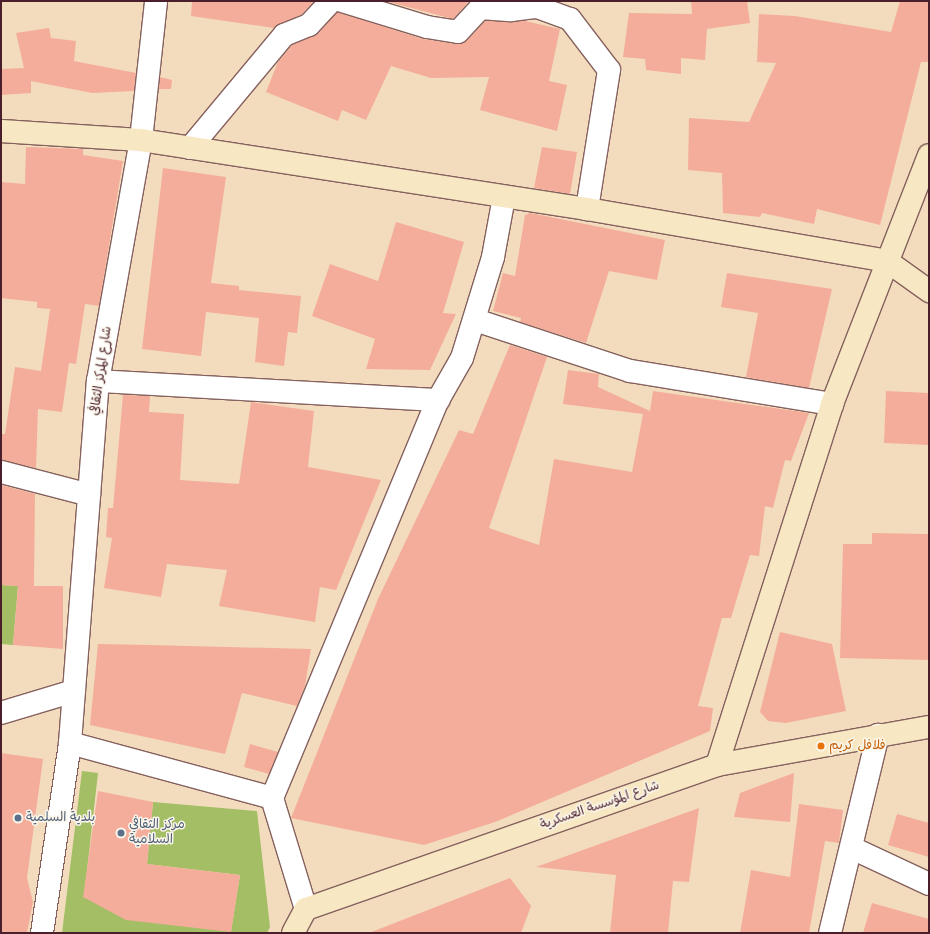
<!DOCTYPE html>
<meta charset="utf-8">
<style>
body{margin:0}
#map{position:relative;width:930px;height:934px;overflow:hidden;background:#f3dcbd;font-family:Mynerve,"Playpen Sans Arabic",sans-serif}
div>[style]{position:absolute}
.green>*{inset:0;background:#a3be64}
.building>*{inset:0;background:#f4ad9a}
.roads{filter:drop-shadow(1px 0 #85615e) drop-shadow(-1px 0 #85615e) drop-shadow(0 1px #85615e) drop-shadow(0 -1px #85615e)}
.street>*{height:22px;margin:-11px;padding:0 11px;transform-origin:11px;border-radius:11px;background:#fff}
.secondary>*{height:22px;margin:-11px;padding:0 11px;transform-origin:11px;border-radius:11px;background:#f7e8c3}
.dots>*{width:11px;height:11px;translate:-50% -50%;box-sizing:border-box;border:2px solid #fbf7ec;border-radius:50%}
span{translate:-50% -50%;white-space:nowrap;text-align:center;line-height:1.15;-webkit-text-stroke:3px #fbf7ec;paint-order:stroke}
.street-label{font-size:13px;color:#4a1f2b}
.food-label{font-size:13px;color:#c56008}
.left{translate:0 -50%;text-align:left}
.service-label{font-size:13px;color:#4e5e75}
.frame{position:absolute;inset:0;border:2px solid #4a1f2b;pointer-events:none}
</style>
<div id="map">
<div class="green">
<div style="clip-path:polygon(1px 585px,18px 586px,13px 645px,1px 644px)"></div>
<div style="clip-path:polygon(82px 771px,98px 773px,84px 897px,231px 931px,240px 875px,147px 864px,153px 802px,257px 811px,270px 927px,267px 933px,62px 933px)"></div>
</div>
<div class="building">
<div style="clip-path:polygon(192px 1px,314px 1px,302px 14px,274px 28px,191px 16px)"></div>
<div style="clip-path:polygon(385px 1px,469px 1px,453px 19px)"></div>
<div style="clip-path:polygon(691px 1px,747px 1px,750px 23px,707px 29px,705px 60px,681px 58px,681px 74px,646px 70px,645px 59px,623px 57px,629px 13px,692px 14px)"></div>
<div style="clip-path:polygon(900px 1px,929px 1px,929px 62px,921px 62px,880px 225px,817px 209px,814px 224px,762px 213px,760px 217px,723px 213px,722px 173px,688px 170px,689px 118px,749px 122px,776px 63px,757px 62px,759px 14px,795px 16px,891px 32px)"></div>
<div style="clip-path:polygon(337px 12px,423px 39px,456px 44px,467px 41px,485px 21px,525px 21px,560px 29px,549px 81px,567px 85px,557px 131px,480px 110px,489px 77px,431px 78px,391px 66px,366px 120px,342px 110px,338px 121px,266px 92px,278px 62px,292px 45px,318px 34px)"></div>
<div style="clip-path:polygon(49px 28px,51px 38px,76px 41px,74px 61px,136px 73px,134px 91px,92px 93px,31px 81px,31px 93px,1px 95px,1px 69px,24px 68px,16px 33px)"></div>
<div style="clip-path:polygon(160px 77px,172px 80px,171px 89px,159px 89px)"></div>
<div style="clip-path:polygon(26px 147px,83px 149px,83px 155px,123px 161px,99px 306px,85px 304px,76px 364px,69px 363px,62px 412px,38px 409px,36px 468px,1px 460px,1px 434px,5px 434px,15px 367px,41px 371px,50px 309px,37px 308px,37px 302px,1px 298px,1px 182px,25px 184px)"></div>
<div style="clip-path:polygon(542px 147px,577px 152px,570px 194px,534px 188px)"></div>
<div style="clip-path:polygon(163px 168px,226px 177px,211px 283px,239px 286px,239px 290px,301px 296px,297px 333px,288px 332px,284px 366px,255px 362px,259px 318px,206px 312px,201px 356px,142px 349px)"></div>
<div style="clip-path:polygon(530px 213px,665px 240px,657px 280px,609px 271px,586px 343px,520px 322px,521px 318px,493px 311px,503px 273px,515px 276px,525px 215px)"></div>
<div style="clip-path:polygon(396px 222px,464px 242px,443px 313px,456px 314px,430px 370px,366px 369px,375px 339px,312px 316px,330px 264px,378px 281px)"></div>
<div style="clip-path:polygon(727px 273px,832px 289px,809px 388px,746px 377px,758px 313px,721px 307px)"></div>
<div style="clip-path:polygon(510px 345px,547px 357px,489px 528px,539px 545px,554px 459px,632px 472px,643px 414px,563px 404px,568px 370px,599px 374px,598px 387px,650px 411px,653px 391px,809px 413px,791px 461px,785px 460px,773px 508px,765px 506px,759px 556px,750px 555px,731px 618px,722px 618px,698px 706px,713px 708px,710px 731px,495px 822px,424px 845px,291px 818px,378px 599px,459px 430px,473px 434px)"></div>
<div style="clip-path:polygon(886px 391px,929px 393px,929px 445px,884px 443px)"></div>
<div style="clip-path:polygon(123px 395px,150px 396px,149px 412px,184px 414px,180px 480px,239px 484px,251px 402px,314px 411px,308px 467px,381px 480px,336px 590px,320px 587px,315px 622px,219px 606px,227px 570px,167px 564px,161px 597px,104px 588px,112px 538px,106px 537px,108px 508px,113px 508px)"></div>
<div style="clip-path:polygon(1px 485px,35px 494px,34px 586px,63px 586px,63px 649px,13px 645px,18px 586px,1px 585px)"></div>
<div style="clip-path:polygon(872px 533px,929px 534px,929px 660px,840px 658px,843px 544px,872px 544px)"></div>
<div style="clip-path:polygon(780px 632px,832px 644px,846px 711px,786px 723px,768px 721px,760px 712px)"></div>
<div style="clip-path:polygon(98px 644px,151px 645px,311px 649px,305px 686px,297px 706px,242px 693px,225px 754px,90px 725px)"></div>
<div style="clip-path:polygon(250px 744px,278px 752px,269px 774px,244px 767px)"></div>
<div style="clip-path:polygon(1px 753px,43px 759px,27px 878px,33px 902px,27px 933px,1px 933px)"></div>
<div style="clip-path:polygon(794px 773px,790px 822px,734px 817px,740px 793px)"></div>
<div style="clip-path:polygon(98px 791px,153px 802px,147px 864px,240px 875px,231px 932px,126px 920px,83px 897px)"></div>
<div style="clip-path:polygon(799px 804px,843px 810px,839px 843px,825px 841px,809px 933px,740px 933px,751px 870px,790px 877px)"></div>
<div style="clip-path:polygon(699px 808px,689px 882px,673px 881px,668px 933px,610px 933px,616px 875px,536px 867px)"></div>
<div style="clip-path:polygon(897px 814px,929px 823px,929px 857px,888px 845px)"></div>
<div style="clip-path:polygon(510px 878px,531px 906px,521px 933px,369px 933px)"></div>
<div style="clip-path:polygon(872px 903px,929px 919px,929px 933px,863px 933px)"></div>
</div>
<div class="roads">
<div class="street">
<div style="left:342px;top:1px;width:89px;rotate:17deg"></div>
<div style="left:427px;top:27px;width:31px;rotate:9deg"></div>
<div style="left:458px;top:32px;width:33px;rotate:-47deg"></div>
<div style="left:480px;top:8px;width:31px;rotate:4deg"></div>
<div style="left:511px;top:10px;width:26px;rotate:-7deg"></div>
<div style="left:537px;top:7px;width:35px;rotate:20deg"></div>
<div style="left:570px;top:19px;width:64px;rotate:52.6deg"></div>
<div style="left:609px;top:70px;width:141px;rotate:99deg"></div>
<div style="left:190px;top:148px;width:147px;rotate:-50.2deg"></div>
<div style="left:284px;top:35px;width:27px;rotate:-22deg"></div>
<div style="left:309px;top:25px;width:33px;rotate:-47deg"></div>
<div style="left:475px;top:320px;width:163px;rotate:18.2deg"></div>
<div style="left:630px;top:371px;width:205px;rotate:9.3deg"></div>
<div style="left:98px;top:381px;width:341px;rotate:3.2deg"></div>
<div style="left:1px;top:472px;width:91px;rotate:14.6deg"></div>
<div style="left:1px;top:713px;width:76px;rotate:-16.8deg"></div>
<div style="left:70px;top:743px;width:209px;rotate:15.2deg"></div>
<div style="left:272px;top:798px;width:116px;rotate:73deg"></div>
<div style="left:272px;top:798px;width:431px;rotate:-67.4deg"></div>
<div style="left:438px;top:400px;width:48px;rotate:-60.3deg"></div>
<div style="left:462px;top:358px;width:106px;rotate:-72.9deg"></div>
<div style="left:493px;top:257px;width:61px;rotate:-79.6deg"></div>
<div style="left:852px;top:848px;width:85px;rotate:25.1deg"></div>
<div style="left:42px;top:933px;width:192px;rotate:-81.6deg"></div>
<div style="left:70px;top:743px;width:363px;rotate:-85.6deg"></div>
<div style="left:98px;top:381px;width:245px;rotate:-79.9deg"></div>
<div style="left:141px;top:140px;width:140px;rotate:-83.8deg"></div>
<div style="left:830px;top:933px;width:204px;rotate:-76.4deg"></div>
</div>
<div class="secondary">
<div style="left:1px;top:131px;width:140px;rotate:3.7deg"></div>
<div style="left:141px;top:140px;width:451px;rotate:8.8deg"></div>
<div style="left:587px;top:209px;width:304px;rotate:9.8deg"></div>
<div style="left:887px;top:261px;width:52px;rotate:35.5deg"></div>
<div style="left:717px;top:765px;width:379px;rotate:-72.3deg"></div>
<div style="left:832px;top:404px;width:267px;rotate:-68.7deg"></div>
<div style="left:293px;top:933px;width:27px;rotate:-62deg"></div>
<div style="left:306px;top:909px;width:435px;rotate:-19.3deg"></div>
<div style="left:717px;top:765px;width:215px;rotate:-10.2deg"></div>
</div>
</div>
<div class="dots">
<div style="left:821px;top:746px;background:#e8710a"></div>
<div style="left:18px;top:818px;background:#5c6f8a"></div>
<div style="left:121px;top:833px;background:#5c6f8a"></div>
</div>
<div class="street-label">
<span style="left:102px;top:371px;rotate:-82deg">شارع المركز الثقافي</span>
<span style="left:600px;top:806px;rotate:-19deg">شارع المؤسسة العسكرية</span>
</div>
<div class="food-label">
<span class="left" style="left:829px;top:746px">فلافل كريم</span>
</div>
<div class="service-label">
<span class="left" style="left:26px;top:818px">بلدية السلمية</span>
<span class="left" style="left:129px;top:833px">مركز الثقافي<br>السلامية</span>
</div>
<div class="frame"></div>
</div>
